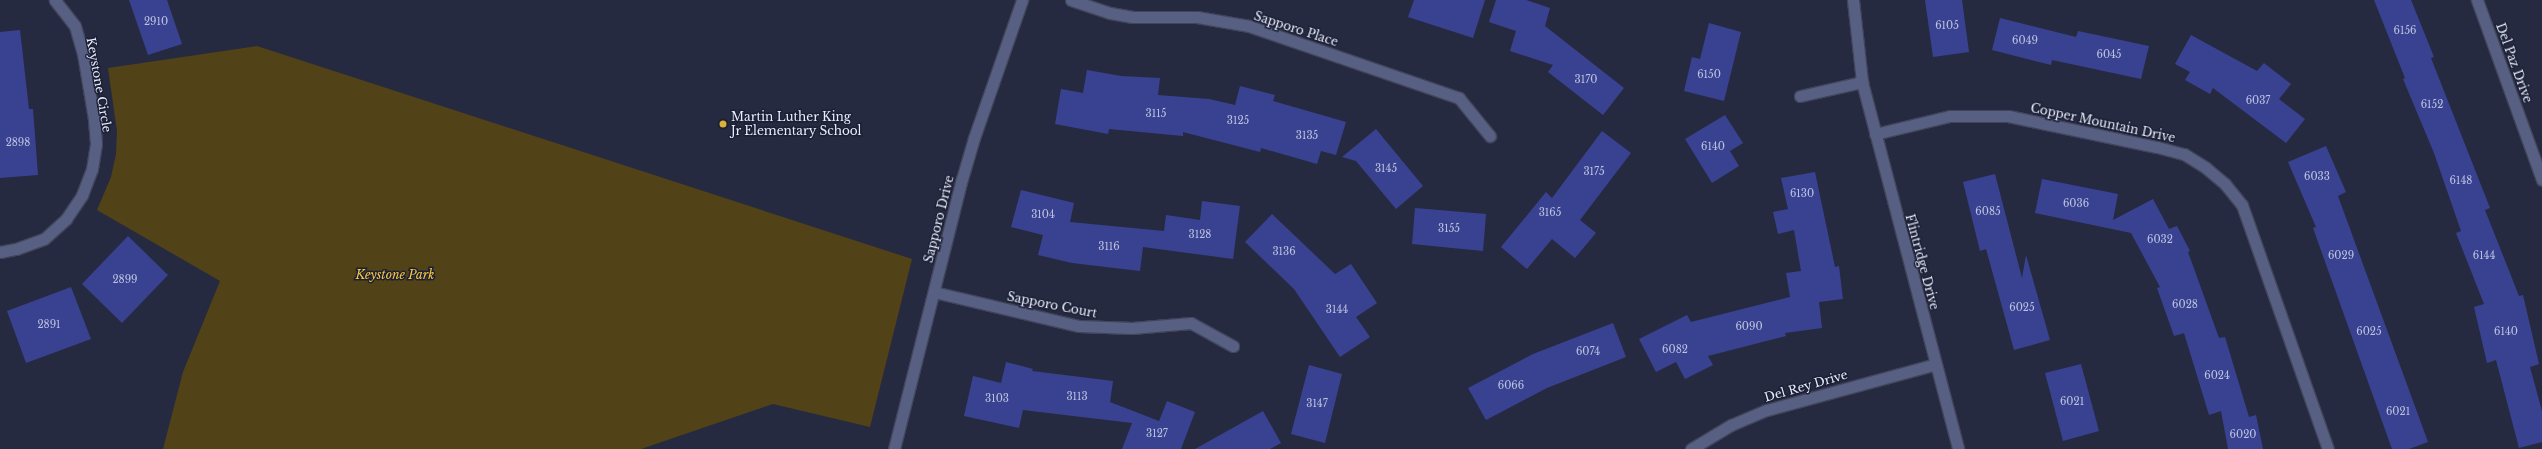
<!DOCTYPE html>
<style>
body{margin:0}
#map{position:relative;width:2542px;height:449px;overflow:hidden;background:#262a40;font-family:"Libre Baskerville",serif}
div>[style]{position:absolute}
.green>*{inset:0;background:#524217}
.building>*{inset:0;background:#394290}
.roads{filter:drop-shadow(1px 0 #41455a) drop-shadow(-1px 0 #41455a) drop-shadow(0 1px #41455a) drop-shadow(0 -1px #41455a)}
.minor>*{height:11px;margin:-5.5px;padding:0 5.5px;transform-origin:5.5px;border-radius:5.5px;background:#575f83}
.tertiary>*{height:11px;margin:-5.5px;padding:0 5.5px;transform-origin:5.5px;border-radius:5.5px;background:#575f83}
.dots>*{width:11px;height:11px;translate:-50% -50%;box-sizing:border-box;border:2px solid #1c2036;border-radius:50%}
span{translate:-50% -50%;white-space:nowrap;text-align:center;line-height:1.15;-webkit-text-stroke:3px #1c2036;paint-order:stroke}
.number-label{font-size:10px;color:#bcc2e0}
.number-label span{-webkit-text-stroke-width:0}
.street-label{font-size:12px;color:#e8ecfb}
.poi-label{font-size:12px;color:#e8ecfb}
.left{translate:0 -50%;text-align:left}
.park-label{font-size:12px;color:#fbc93c;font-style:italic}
</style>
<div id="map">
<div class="green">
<div style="clip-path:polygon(257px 46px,912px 259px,870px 427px,773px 404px,641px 449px,163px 449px,183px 372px,220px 281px,97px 210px,111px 177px,116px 154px,117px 131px,108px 68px)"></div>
</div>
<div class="building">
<div style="clip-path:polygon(129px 0,167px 0,182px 44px,148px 55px)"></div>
<div style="clip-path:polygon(1414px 0,1485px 0,1473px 38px,1408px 17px)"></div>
<div style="clip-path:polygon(1496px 0,1526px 0,1550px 8px,1545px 26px,1624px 88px,1603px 115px,1548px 72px,1553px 65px,1510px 51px,1516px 31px,1489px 22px)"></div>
<div style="clip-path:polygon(1925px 0,1962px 0,1969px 52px,1933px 57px)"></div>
<div style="clip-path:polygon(2374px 0,2411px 0,2434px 57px,2431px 58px,2490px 208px,2485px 210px,2519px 296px,2523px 295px,2539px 364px,2530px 367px,2542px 411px,2542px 442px,2519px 448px,2496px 360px,2487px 363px,2474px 307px,2484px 304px,2456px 233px,2461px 231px,2434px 153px,2403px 79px,2405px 78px)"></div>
<div style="clip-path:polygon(2000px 18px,2076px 37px,2078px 31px,2149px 46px,2141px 79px,2052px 60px,2051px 65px,1992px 50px)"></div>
<div style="clip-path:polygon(1709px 23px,1741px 32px,1724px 101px,1684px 91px,1692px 57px,1700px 59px)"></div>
<div style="clip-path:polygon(20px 30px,29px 109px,33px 109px,38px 175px,0 178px,0 32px)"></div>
<div style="clip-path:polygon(2191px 35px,2257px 71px,2264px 63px,2291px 84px,2279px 99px,2305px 119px,2286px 143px,2213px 88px,2210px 94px,2185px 80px,2190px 72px,2175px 64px)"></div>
<div style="clip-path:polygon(1087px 70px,1121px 76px,1160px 78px,1158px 95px,1209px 99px,1235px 105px,1240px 86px,1275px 95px,1273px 101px,1346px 122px,1336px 155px,1321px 151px,1317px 164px,1261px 148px,1260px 152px,1183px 132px,1183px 136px,1109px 129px,1108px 134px,1055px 124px,1061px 89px,1083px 93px)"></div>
<div style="clip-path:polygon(1725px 115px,1743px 143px,1730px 151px,1739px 166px,1712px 183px,1685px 139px)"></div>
<div style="clip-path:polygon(1376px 129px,1423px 186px,1396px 209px,1356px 161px,1342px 157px)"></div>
<div style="clip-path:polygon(1602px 131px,1631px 153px,1580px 220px,1596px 233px,1575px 258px,1552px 239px,1527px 269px,1501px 247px,1546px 192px,1552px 198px)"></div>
<div style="clip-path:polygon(2326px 146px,2346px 192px,2338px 196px,2428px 442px,2409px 449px,2392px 449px,2313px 228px,2316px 227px,2288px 162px)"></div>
<div style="clip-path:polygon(1815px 172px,1835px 267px,1839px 266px,1843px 299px,1819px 302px,1822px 328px,1785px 333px,1786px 336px,1708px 356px,1713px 365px,1685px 379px,1676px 362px,1656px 372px,1639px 339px,1687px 315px,1691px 322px,1790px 297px,1786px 273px,1801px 271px,1794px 230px,1778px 234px,1773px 212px,1788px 209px,1781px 178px)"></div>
<div style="clip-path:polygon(1995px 174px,2022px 278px,2026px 255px,2050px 340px,2014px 350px,1986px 249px,1980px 251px,1963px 182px)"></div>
<div style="clip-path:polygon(2042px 179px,2118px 194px,2113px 220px,2153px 199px,2169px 229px,2177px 226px,2190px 251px,2188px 252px,2219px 338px,2225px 337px,2249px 417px,2256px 415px,2263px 449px,2228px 449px,2221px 411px,2209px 415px,2184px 333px,2174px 336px,2157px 288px,2160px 287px,2131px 233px,2035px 213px)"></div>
<div style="clip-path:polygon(1021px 190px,1074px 203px,1070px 222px,1164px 231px,1166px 215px,1200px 220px,1202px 201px,1240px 206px,1233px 259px,1143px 247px,1140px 271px,1072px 263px,1038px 255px,1043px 235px,1011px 227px)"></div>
<div style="clip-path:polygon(1415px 208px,1486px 214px,1483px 251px,1412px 244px)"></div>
<div style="clip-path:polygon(1272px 214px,1335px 274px,1351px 264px,1377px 303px,1356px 317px,1370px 337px,1340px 357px,1294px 289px,1245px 242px)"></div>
<div style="clip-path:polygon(128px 236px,168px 275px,122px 323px,82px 284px)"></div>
<div style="clip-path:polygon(71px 287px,91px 339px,26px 363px,7px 311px)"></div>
<div style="clip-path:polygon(1613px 323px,1626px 357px,1547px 388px,1486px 420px,1468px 388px,1533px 354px)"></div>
<div style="clip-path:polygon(1006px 362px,1033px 369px,1032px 371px,1113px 381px,1110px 402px,1159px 421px,1167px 401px,1195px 412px,1181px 449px,1122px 449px,1132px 423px,1023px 410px,1019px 428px,964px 416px,973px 376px,1001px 383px)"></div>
<div style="clip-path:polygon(2081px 364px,2099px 431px,2063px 441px,2045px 373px)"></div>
<div style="clip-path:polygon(1309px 365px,1342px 374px,1325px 443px,1291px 434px)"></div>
<div style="clip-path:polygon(1263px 411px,1281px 443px,1270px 449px,1195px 449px)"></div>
</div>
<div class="roads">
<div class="minor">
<div style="left:1071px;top:0;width:41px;rotate:18.4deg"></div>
<div style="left:1110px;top:13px;width:23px;rotate:10deg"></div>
<div style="left:1133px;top:17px;width:64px"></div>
<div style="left:1197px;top:17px;width:53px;rotate:9.8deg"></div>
<div style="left:1249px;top:26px;width:222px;rotate:18.9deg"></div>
<div style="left:1459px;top:98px;width:49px;rotate:50.8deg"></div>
<div style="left:2477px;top:0;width:191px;rotate:70.1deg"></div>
<div style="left:1800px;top:96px;width:64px;rotate:-12.7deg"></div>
<div style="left:1875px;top:134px;width:77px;rotate:-13.5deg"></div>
<div style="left:1950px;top:116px;width:58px"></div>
<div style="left:2008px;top:116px;width:152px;rotate:11.8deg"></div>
<div style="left:2157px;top:147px;width:28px;rotate:15deg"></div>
<div style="left:2184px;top:154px;width:26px;rotate:32deg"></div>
<div style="left:2206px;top:168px;width:25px;rotate:40deg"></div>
<div style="left:2225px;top:184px;width:27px;rotate:51deg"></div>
<div style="left:2242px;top:205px;width:259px;rotate:70.6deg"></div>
<div style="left:0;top:252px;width:16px;rotate:-11deg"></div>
<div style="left:16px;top:249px;width:30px;rotate:-20deg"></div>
<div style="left:44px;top:239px;width:30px;rotate:-42deg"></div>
<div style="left:66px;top:219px;width:29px;rotate:-56deg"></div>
<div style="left:82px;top:195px;width:28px;rotate:-69deg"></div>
<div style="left:92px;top:169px;width:26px;rotate:-81deg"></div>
<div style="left:96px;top:143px;width:24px;rotate:-95deg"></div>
<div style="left:94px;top:119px;width:66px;rotate:-99.6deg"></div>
<div style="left:83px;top:54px;width:29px;rotate:-106deg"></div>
<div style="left:75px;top:26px;width:33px;rotate:-128deg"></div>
<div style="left:934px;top:292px;width:149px;rotate:13.2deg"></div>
<div style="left:1079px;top:326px;width:53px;rotate:2.2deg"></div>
<div style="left:1132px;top:328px;width:59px;rotate:-4.8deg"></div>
<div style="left:1191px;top:323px;width:48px;rotate:28.7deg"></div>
<div style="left:894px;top:449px;width:278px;rotate:-75.9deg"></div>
<div style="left:962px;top:179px;width:43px;rotate:-73.7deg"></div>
<div style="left:974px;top:138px;width:146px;rotate:-70.8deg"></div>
<div style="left:1691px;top:449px;width:47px;rotate:-31deg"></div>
<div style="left:1731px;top:425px;width:39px;rotate:-23deg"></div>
<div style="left:1767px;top:410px;width:175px;rotate:-15.2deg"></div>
</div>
<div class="tertiary">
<div style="left:1853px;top:0;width:82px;rotate:83.7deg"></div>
<div style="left:1862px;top:82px;width:379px;rotate:75.3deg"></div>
</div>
</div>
<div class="dots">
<div style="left:723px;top:124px;background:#ddb133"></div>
</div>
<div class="number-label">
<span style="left:156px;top:22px">2910</span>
<span style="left:1947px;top:26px">6105</span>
<span style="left:2405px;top:31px">6156</span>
<span style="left:2025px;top:41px">6049</span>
<span style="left:2109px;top:55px">6045</span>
<span style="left:1709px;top:75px">6150</span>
<span style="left:1586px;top:80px">3170</span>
<span style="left:2258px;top:101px">6037</span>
<span style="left:2432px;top:105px">6152</span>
<span style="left:1156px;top:114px">3115</span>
<span style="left:1238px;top:121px">3125</span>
<span style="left:1307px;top:136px">3135</span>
<span style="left:18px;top:143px">2898</span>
<span style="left:1713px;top:147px">6140</span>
<span style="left:1386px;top:169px">3145</span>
<span style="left:1594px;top:172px">3175</span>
<span style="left:2317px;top:177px">6033</span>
<span style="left:2461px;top:181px">6148</span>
<span style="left:1802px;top:194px">6130</span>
<span style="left:2076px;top:204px">6036</span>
<span style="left:1988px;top:212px">6085</span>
<span style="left:1550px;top:213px">3165</span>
<span style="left:1043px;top:215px">3104</span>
<span style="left:1449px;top:229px">3155</span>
<span style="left:1200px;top:235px">3128</span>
<span style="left:2160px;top:240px">6032</span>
<span style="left:1109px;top:247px">3116</span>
<span style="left:1284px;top:252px">3136</span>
<span style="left:2341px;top:256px">6029</span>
<span style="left:2484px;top:256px">6144</span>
<span style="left:125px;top:280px">2899</span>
<span style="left:2185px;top:305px">6028</span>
<span style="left:2022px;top:308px">6025</span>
<span style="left:1337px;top:310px">3144</span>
<span style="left:49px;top:325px">2891</span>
<span style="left:1749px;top:327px">6090</span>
<span style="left:2369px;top:332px">6025</span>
<span style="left:2506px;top:332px">6140</span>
<span style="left:1675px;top:350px">6082</span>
<span style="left:1588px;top:352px">6074</span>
<span style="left:2217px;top:376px">6024</span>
<span style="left:1511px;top:386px">6066</span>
<span style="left:1077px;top:397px">3113</span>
<span style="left:997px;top:399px">3103</span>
<span style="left:2072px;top:402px">6021</span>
<span style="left:1317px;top:404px">3147</span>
<span style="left:2398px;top:412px">6021</span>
<span style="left:1157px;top:434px">3127</span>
<span style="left:2243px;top:435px">6020</span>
</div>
<div class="street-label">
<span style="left:1296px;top:29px;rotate:18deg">Sapporo Place</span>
<span style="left:2514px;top:63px;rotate:70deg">Del Paz Drive</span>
<span style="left:99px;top:85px;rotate:80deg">Keystone Circle</span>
<span style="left:2103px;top:123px;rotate:12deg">Copper Mountain Drive</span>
<span style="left:939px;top:219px;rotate:-76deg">Sapporo Drive</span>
<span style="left:1922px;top:262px;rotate:75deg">Flintridge Drive</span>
<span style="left:1052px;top:305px;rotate:11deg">Sapporo Court</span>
<span style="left:1806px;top:386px;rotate:-16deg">Del Rey Drive</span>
</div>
<div class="poi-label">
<span class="left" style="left:731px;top:124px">Martin Luther King<br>Jr Elementary School</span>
</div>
<div class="park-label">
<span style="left:395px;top:275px">Keystone Park</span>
</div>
</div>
